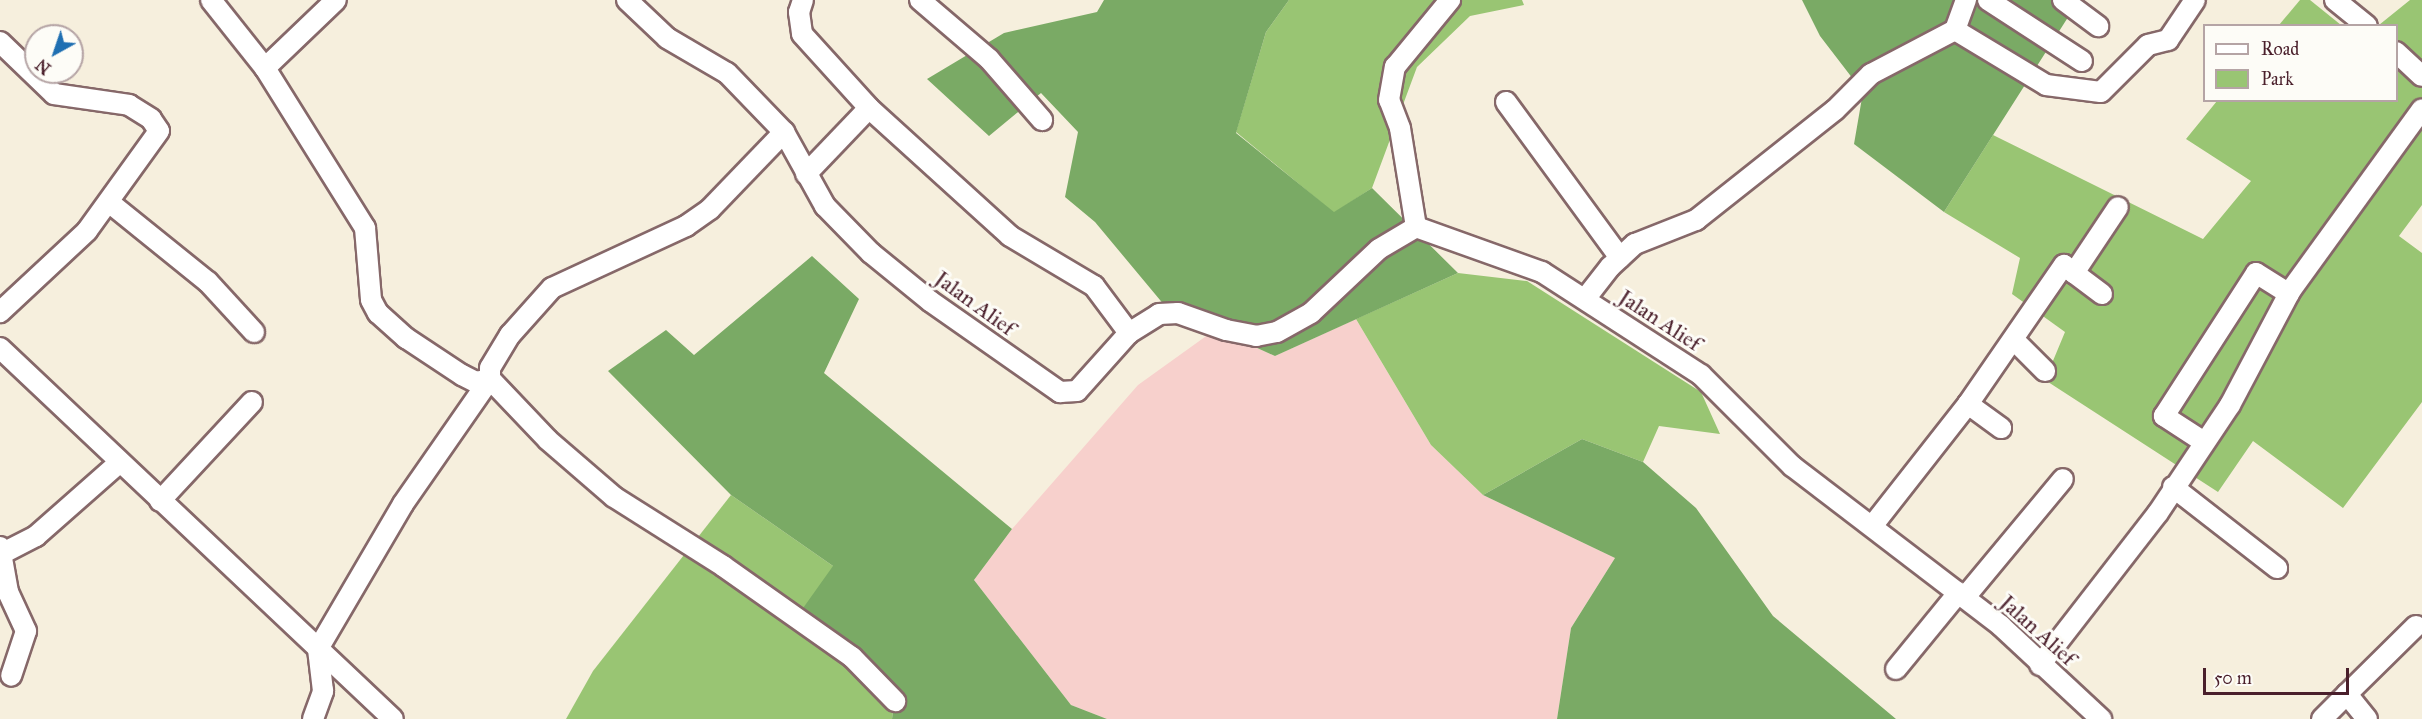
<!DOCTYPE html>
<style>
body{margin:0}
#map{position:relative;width:2422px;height:719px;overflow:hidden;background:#f6efdd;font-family:"IM FELL Great Primer",serif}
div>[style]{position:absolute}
.built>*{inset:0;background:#f7d0cc}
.green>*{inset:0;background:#99c573}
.forest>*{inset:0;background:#7aaa65}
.roads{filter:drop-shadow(2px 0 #866869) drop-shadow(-2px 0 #866869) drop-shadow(0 2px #866869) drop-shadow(0 -2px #866869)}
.minor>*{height:20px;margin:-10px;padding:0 10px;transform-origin:10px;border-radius:10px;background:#fff}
span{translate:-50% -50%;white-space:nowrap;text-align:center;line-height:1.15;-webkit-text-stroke:6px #fdfcf7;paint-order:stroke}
.street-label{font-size:22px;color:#4a1f2b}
.legend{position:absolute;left:2203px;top:24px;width:195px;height:78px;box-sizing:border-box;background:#fdfcf7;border:2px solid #b5a4a5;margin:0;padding:8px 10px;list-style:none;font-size:18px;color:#4a1f2b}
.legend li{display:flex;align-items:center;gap:12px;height:30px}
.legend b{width:30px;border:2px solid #b5a4a5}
.north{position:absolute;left:24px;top:24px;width:60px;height:60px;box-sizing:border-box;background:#fdfcf7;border:2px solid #b5a4a5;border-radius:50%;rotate:220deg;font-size:16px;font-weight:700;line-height:24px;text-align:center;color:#4a1f2b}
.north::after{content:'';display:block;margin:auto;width:21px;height:27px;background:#1f6fb2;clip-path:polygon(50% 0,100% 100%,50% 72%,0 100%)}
.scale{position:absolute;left:2203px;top:668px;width:146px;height:27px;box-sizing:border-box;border:3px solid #4a1f2b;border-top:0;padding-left:8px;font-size:18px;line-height:21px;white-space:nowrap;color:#4a1f2b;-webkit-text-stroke:4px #fdfcf7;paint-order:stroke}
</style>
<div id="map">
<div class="built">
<div style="clip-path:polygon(1356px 319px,1431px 445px,1483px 495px,1615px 558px,1571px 628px,1557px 719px,1107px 719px,1071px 705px,974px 580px,1012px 529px,1138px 385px,1216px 329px,1275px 356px)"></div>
</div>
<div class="green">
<div style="clip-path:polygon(1289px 0,1522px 0,1524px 5px,1470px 16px,1417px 67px,1372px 188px,1334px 213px,1236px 132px,1266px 32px)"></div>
<div style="clip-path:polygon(2300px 0,2310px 0,2341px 25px,2279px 25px)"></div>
<div style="clip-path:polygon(2410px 0,2422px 0,2422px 205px,2399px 236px,2422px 253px,2422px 402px,2343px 508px,2253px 441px,2218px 492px,2045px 380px,2065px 332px,2012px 294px,2020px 258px,1944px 212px,1993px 135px,2203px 239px,2251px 181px,2186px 139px,2217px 101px,2396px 100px,2396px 26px,2379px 25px)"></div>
<div style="clip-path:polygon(1458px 273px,1527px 281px,1701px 392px,1720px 434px,1659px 426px,1643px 462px,1582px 439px,1483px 495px,1431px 445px,1356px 319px)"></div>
<div style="clip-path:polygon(731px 495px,833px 566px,894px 703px,892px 719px,566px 719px,593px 671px)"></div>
</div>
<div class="forest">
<div style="clip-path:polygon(1104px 0,1289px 0,1266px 32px,1236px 133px,1334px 212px,1372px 188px,1458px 273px,1275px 356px,1165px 306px,1095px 222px,1065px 197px,1078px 132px,1041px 93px,989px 136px,927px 79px,1004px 33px,1097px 12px)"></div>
<div style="clip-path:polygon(1802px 0,2079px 0,1944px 212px,1854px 144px,1863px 92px,1820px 36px)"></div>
<div style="clip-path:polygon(812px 256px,859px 299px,824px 373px,1012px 529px,974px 580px,1071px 705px,1107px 719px,892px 719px,894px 703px,796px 618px,833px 566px,731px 495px,608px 371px,666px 330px,694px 355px)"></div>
<div style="clip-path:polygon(1582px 439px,1643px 462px,1696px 508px,1773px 616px,1896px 719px,1557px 719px,1571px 628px,1615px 558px,1483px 495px)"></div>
</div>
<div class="roads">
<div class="minor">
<div style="left:211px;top:0;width:87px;rotate:51.5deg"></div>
<div style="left:265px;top:68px;width:189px;rotate:58deg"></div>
<div style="left:365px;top:228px;width:72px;rotate:85.2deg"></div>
<div style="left:371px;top:300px;width:15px;rotate:62deg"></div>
<div style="left:378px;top:313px;width:38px;rotate:42deg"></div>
<div style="left:406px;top:338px;width:67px;rotate:33.5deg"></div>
<div style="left:462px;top:375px;width:16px;rotate:27deg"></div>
<div style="left:476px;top:382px;width:14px;rotate:-12deg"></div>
<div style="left:627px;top:0;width:55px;rotate:43.5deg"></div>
<div style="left:667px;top:38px;width:69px;rotate:30.3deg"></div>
<div style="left:727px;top:73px;width:82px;rotate:46deg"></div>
<div style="left:784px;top:132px;width:85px;rotate:61deg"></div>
<div style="left:825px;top:206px;width:66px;rotate:45.6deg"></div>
<div style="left:871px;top:253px;width:76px;rotate:39.1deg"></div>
<div style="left:930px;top:301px;width:159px;rotate:35deg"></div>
<div style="left:1060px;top:392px;width:17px;rotate:-3deg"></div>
<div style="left:1077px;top:391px;width:78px;rotate:-48.1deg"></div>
<div style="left:1129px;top:333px;width:36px;rotate:-32deg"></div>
<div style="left:1159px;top:314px;width:19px;rotate:-3deg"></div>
<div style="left:1178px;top:313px;width:51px;rotate:19.5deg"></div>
<div style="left:1226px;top:330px;width:31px;rotate:11deg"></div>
<div style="left:1256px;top:336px;width:21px;rotate:-11deg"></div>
<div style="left:1277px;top:332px;width:39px;rotate:-29deg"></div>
<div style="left:1311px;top:313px;width:93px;rotate:-43.3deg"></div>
<div style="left:1379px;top:249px;width:43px;rotate:-30.7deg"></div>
<div style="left:1416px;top:227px;width:134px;rotate:19.7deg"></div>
<div style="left:1542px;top:272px;width:189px;rotate:32.9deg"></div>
<div style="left:1701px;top:375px;width:129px;rotate:45deg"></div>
<div style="left:1792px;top:466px;width:263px;rotate:37.4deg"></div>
<div style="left:2001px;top:626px;width:137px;rotate:42.9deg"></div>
<div style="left:803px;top:0;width:13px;rotate:108deg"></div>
<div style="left:799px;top:12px;width:22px;rotate:82deg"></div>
<div style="left:802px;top:34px;width:100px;rotate:47.8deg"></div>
<div style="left:869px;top:108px;width:190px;rotate:42.2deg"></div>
<div style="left:1010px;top:236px;width:98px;rotate:30.8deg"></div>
<div style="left:1094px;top:286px;width:59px;rotate:53.3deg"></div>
<div style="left:920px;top:0;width:91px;rotate:40.5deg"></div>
<div style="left:989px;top:59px;width:81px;rotate:49deg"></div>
<div style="left:1988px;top:0;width:112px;rotate:33deg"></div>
<div style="left:2063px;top:0;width:44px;rotate:36.6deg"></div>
<div style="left:2335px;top:0;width:41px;rotate:39.1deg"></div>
<div style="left:1955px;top:30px;width:32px;rotate:-70deg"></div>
<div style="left:0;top:42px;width:75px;rotate:43.9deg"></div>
<div style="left:54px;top:94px;width:76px;rotate:8.3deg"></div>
<div style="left:129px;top:105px;width:26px;rotate:32deg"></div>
<div style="left:151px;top:119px;width:14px;rotate:56deg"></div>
<div style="left:159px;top:131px;width:123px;rotate:125.8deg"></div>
<div style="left:87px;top:231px;width:119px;rotate:137deg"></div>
<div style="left:2396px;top:52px;width:35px;rotate:43deg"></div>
<div style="left:265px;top:68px;width:98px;rotate:-43.8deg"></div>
<div style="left:1506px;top:102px;width:193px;rotate:53.8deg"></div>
<div style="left:806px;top:174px;width:91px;rotate:-46.3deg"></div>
<div style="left:110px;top:203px;width:126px;rotate:38.9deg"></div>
<div style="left:208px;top:282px;width:68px;rotate:47.4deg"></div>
<div style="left:1416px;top:227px;width:100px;rotate:-99.2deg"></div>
<div style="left:1400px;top:128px;width:30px;rotate:-111deg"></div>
<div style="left:1389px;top:100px;width:34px;rotate:-80deg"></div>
<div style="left:1395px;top:67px;width:87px;rotate:-50.6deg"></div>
<div style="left:2074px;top:273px;width:35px;rotate:37deg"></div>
<div style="left:1585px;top:299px;width:41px;rotate:-52deg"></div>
<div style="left:1610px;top:267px;width:34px;rotate:-43deg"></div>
<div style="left:1635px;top:244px;width:66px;rotate:-21.5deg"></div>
<div style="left:1696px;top:220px;width:177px;rotate:-38.4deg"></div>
<div style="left:1835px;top:110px;width:51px;rotate:-45deg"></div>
<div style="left:1871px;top:74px;width:95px;rotate:-27.6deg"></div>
<div style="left:1955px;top:30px;width:106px;rotate:31.1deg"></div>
<div style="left:2046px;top:85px;width:55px;rotate:7.3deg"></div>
<div style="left:2101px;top:92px;width:66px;rotate:-45deg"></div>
<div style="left:2148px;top:45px;width:21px;rotate:-14deg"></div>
<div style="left:2168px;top:40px;width:48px;rotate:-56deg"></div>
<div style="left:2014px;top:340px;width:44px;rotate:45deg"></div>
<div style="left:0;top:348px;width:540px;rotate:43.35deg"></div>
<div style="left:490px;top:379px;width:84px;rotate:46.4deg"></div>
<div style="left:548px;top:440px;width:87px;rotate:40.8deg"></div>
<div style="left:614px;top:497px;width:129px;rotate:32.3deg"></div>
<div style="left:723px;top:566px;width:158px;rotate:35.2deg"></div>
<div style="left:852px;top:657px;width:62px;rotate:45.7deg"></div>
<div style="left:1968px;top:404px;width:41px;rotate:36deg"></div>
<div style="left:2204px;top:442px;width:48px;rotate:-147deg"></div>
<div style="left:2164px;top:416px;width:170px;rotate:-57.2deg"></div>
<div style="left:2256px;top:273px;width:39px;rotate:32deg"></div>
<div style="left:2173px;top:487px;width:132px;rotate:37.9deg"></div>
<div style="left:160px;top:501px;width:135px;rotate:-47.1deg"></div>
<div style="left:1873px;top:525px;width:154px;rotate:-51.9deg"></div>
<div style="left:1968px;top:404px;width:169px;rotate:-55.4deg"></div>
<div style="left:2064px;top:265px;width:13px;rotate:39deg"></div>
<div style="left:2074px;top:273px;width:79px;rotate:-56.3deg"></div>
<div style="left:0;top:547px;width:46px;rotate:79.9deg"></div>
<div style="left:8px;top:592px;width:43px;rotate:65.2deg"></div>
<div style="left:26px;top:631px;width:47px;rotate:108.4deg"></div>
<div style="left:3px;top:553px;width:37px;rotate:-27deg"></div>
<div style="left:36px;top:536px;width:112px;rotate:-41.4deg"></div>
<div style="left:1965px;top:597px;width:153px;rotate:-50.3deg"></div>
<div style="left:2040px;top:665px;width:192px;rotate:-52.2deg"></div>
<div style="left:2158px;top:513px;width:130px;rotate:-56.3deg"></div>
<div style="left:2230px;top:405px;width:130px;rotate:-62.1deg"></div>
<div style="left:2291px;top:290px;width:223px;rotate:-54.1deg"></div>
<div style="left:1896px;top:669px;width:99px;rotate:-50.7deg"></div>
<div style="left:313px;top:719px;width:30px;rotate:-70deg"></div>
<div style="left:323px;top:691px;width:42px;rotate:-96.8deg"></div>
<div style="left:318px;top:649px;width:168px;rotate:-59.6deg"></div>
<div style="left:403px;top:504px;width:152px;rotate:-55.2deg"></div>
<div style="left:490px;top:379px;width:11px;rotate:-90deg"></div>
<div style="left:490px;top:368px;width:39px;rotate:-59deg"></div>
<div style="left:510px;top:335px;width:63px;rotate:-48.2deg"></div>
<div style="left:552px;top:288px;width:148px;rotate:-24.8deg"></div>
<div style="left:686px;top:226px;width:29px;rotate:-35deg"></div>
<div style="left:710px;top:209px;width:107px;rotate:-46.1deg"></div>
<div style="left:2322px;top:719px;width:35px;rotate:-45deg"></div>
<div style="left:2367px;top:719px;width:32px;rotate:-129deg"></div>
<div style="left:2347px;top:694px;width:97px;rotate:-44.6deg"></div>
</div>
</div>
<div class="street-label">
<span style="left:975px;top:303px;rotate:36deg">Jalan Alief</span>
<span style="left:1660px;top:320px;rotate:33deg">Jalan Alief</span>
<span style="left:2038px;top:630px;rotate:42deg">Jalan Alief</span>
</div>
<ul class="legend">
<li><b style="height:8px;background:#fff"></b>Road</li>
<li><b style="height:16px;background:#99c573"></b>Park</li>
</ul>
<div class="north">N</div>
<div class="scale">50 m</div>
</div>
